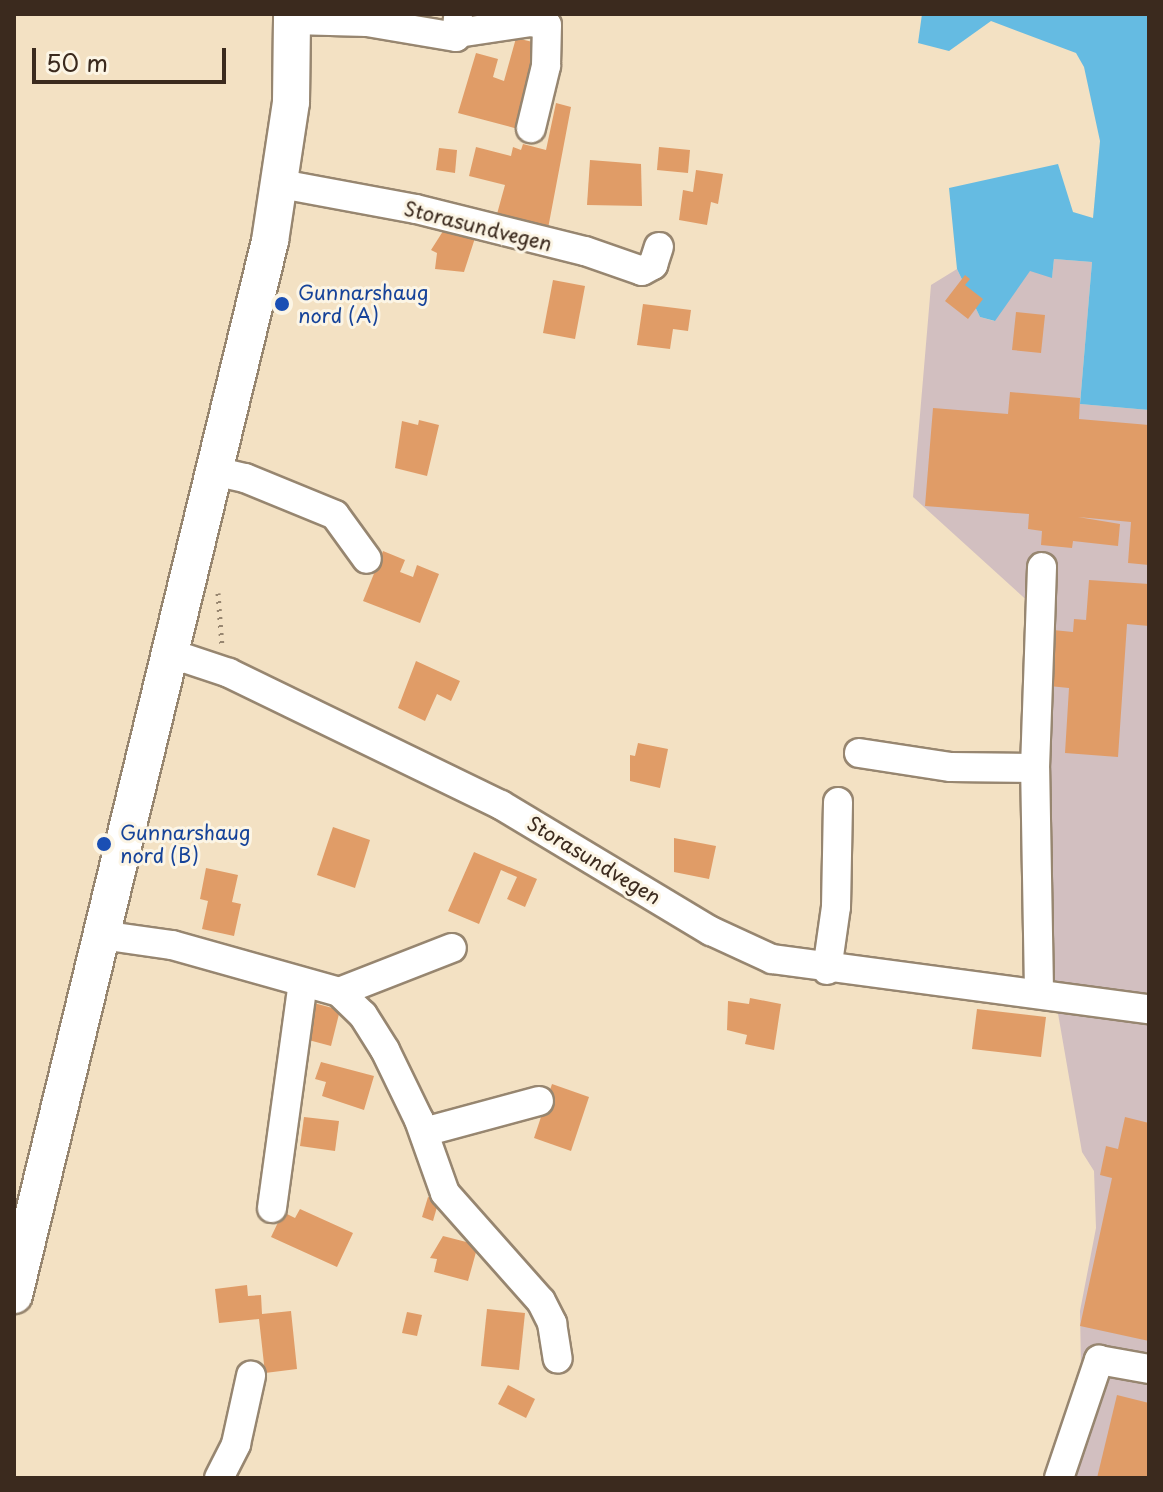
<!DOCTYPE html>
<style>
body{margin:0}
#map{position:relative;width:1163px;height:1492px;overflow:hidden;background:#f3e1c3;font-family:"Playpen Sans",sans-serif}
div>[style]{position:absolute}
.industrial>*{inset:0;background:#d2bfc0}
.water>*{inset:0;background:#65bbe2}
.building>*{inset:0;background:#e09c67}
.path>*{height:5px;margin-top:-2.5px;transform-origin:0;background:repeating-linear-gradient(90deg,#978670 0 2px,transparent 0 8px)}
.roads{filter:drop-shadow(2px 0 #978670) drop-shadow(-2px 0 #978670) drop-shadow(0 2px #978670) drop-shadow(0 -2px #978670)}
.minor>*{height:28px;margin:-14px;padding:0 14px;transform-origin:14px;border-radius:14px;background:#fff}
.major>*{height:36px;margin:-18px;padding:0 18px;transform-origin:18px;border-radius:18px;background:#fff}
.dots>*{width:22px;height:22px;translate:-50% -50%;box-sizing:border-box;border:4px solid #fcf5e5;border-radius:50%}
span{translate:-50% -50%;white-space:nowrap;text-align:center;line-height:1.15;-webkit-text-stroke:6px #fcf5e5;paint-order:stroke}
.street-label{font-size:20px;color:#3b2a1e}
.transit-label{font-size:20px;color:#164399}
.left{translate:0 -50%;text-align:left}
.frame{position:absolute;inset:0;border:16px solid #3b2a1e;pointer-events:none}
.scale{position:absolute;left:32px;top:48px;width:194px;height:36px;box-sizing:border-box;border:4px solid #3b2a1e;border-top:0;padding-left:10px;font-size:24px;line-height:28px;white-space:nowrap;color:#3b2a1e;-webkit-text-stroke:6px #fcf5e5;paint-order:stroke}
</style>
<div id="map">
<div class="industrial">
<div style="clip-path:polygon(1054px 259px,1092px 262px,1080px 404px,1149px 410px,1149px 1478px,1048px 1478px,1081px 1368px,1080px 1311px,1096px 1228px,1094px 1171px,1082px 1152px,1025px 823px,1032px 605px,913px 497px,931px 285px,957px 269px,980px 317px,994px 321px,1030px 270px,1052px 277px)"></div>
</div>
<div class="water">
<div style="clip-path:polygon(922px 14px,1149px 14px,1149px 410px,1080px 404px,1092px 262px,1054px 259px,1052px 278px,1030px 271px,995px 321px,980px 317px,957px 269px,949px 188px,1058px 164px,1073px 212px,1093px 218px,1100px 141px,1084px 67px,1076px 53px,991px 21px,949px 51px,918px 43px)"></div>
</div>
<div class="building">
<div style="clip-path:polygon(516px 38px,541px 44px,518px 129px,458px 113px,476px 53px,498px 59px,493px 77px,504px 81px)"></div>
<div style="clip-path:polygon(556px 103px,571px 107px,546px 239px,519px 233px,523px 220px,497px 214px,505px 185px,469px 176px,476px 147px,511px 156px,513px 147px,521px 150px,523px 144px,546px 150px)"></div>
<div style="clip-path:polygon(659px 147px,690px 150px,688px 173px,657px 170px)"></div>
<div style="clip-path:polygon(439px 148px,457px 150px,455px 173px,436px 170px)"></div>
<div style="clip-path:polygon(590px 160px,641px 164px,642px 206px,587px 205px)"></div>
<div style="clip-path:polygon(696px 170px,723px 174px,718px 204px,711px 202px,707px 225px,679px 220px,683px 190px,693px 192px)"></div>
<div style="clip-path:polygon(445px 228px,475px 238px,464px 272px,435px 269px,437px 253px,431px 250px)"></div>
<div style="clip-path:polygon(965px 275px,970px 279px,965px 285px,983px 299px,968px 319px,945px 301px)"></div>
<div style="clip-path:polygon(553px 280px,585px 286px,575px 339px,543px 333px)"></div>
<div style="clip-path:polygon(643px 304px,691px 310px,688px 331px,673px 329px,670px 349px,637px 345px)"></div>
<div style="clip-path:polygon(1016px 312px,1045px 315px,1041px 353px,1012px 350px)"></div>
<div style="clip-path:polygon(1010px 392px,1080px 398px,1079px 419px,1149px 425px,1149px 565px,1128px 563px,1131px 522px,1078px 517px,1120px 524px,1118px 546px,1073px 541px,1072px 548px,1041px 545px,1042px 531px,1028px 529px,1029px 514px,925px 506px,933px 408px,1008px 414px)"></div>
<div style="clip-path:polygon(419px 420px,439px 425px,427px 476px,395px 468px,402px 421px,418px 425px)"></div>
<div style="clip-path:polygon(383px 551px,405px 560px,400px 572px,413px 577px,417px 565px,439px 574px,420px 623px,363px 601px)"></div>
<div style="clip-path:polygon(1089px 580px,1149px 584px,1149px 626px,1127px 624px,1118px 757px,1065px 753px,1069px 688px,1049px 686px,1053px 630px,1073px 632px,1074px 619px,1086px 620px)"></div>
<div style="clip-path:polygon(416px 661px,460px 681px,451px 701px,437px 694px,425px 721px,398px 708px)"></div>
<div style="clip-path:polygon(638px 743px,668px 749px,660px 788px,630px 781px,630px 755px,635px 756px)"></div>
<div style="clip-path:polygon(333px 827px,370px 840px,355px 888px,317px 875px)"></div>
<div style="clip-path:polygon(674px 838px,716px 846px,709px 879px,674px 872px)"></div>
<div style="clip-path:polygon(474px 852px,537px 879px,525px 907px,507px 899px,517px 877px,501px 870px,479px 924px,448px 911px)"></div>
<div style="clip-path:polygon(206px 868px,238px 875px,232px 902px,241px 904px,234px 936px,202px 929px,208px 901px,200px 899px)"></div>
<div style="clip-path:polygon(750px 998px,781px 1004px,774px 1050px,745px 1044px,747px 1035px,727px 1030px,728px 1001px,749px 1004px)"></div>
<div style="clip-path:polygon(310px 1002px,340px 1010px,331px 1046px,301px 1038px)"></div>
<div style="clip-path:polygon(977px 1009px,1046px 1017px,1041px 1057px,972px 1049px)"></div>
<div style="clip-path:polygon(321px 1062px,374px 1076px,364px 1110px,322px 1096px,326px 1082px,315px 1079px)"></div>
<div style="clip-path:polygon(552px 1084px,589px 1097px,571px 1151px,534px 1138px)"></div>
<div style="clip-path:polygon(304px 1117px,339px 1121px,335px 1151px,300px 1146px)"></div>
<div style="clip-path:polygon(1125px 1117px,1149px 1123px,1149px 1341px,1080px 1326px,1112px 1178px,1100px 1175px,1106px 1146px,1118px 1149px)"></div>
<div style="clip-path:polygon(428px 1197px,439px 1200px,433px 1221px,422px 1217px)"></div>
<div style="clip-path:polygon(300px 1209px,353px 1233px,337px 1267px,271px 1237px,283px 1212px,295px 1218px)"></div>
<div style="clip-path:polygon(443px 1236px,478px 1245px,468px 1281px,434px 1272px,437px 1259px,430px 1258px)"></div>
<div style="clip-path:polygon(247px 1285px,248px 1296px,261px 1295px,262px 1314px,291px 1311px,297px 1369px,265px 1373px,259px 1319px,219px 1323px,215px 1289px)"></div>
<div style="clip-path:polygon(487px 1309px,525px 1313px,519px 1370px,481px 1366px)"></div>
<div style="clip-path:polygon(407px 1312px,422px 1315px,417px 1336px,402px 1333px)"></div>
<div style="clip-path:polygon(508px 1385px,535px 1399px,526px 1418px,498px 1404px)"></div>
<div style="clip-path:polygon(1117px 1395px,1149px 1403px,1149px 1478px,1097px 1478px)"></div>
</div>
<div class="path">
<div style="left:218px;top:593px;width:53px;rotate:85.7deg"></div>
</div>
<div class="roads">
<div class="minor">
<div style="left:293px;top:20px;width:74px;rotate:1.5deg"></div>
<div style="left:367px;top:22px;width:90px;rotate:9.6deg"></div>
<div style="left:456px;top:37px;width:19px;rotate:-84deg"></div>
<div style="left:458px;top:33px;width:74px;rotate:-8.6deg"></div>
<div style="left:531px;top:22px;width:16px;rotate:11deg"></div>
<div style="left:547px;top:25px;width:41px;rotate:91.4deg"></div>
<div style="left:546px;top:66px;width:64px;rotate:103.6deg"></div>
<div style="left:281px;top:184px;width:137px;rotate:10.5deg"></div>
<div style="left:416px;top:209px;width:174px;rotate:14deg"></div>
<div style="left:585px;top:251px;width:60px;rotate:19.3deg"></div>
<div style="left:642px;top:271px;width:13px;rotate:-29deg"></div>
<div style="left:653px;top:265px;width:19px;rotate:-72deg"></div>
<div style="left:214px;top:471px;width:32px;rotate:13deg"></div>
<div style="left:245px;top:478px;width:97px;rotate:22.3deg"></div>
<div style="left:335px;top:515px;width:54px;rotate:54deg"></div>
<div style="left:169px;top:653px;width:63px;rotate:18.4deg"></div>
<div style="left:229px;top:673px;width:302px;rotate:25.9deg"></div>
<div style="left:501px;top:805px;width:245px;rotate:31deg"></div>
<div style="left:711px;top:931px;width:67px;rotate:24.7deg"></div>
<div style="left:772px;top:959px;width:380px;rotate:7.6deg"></div>
<div style="left:859px;top:753px;width:93px;rotate:8.7deg"></div>
<div style="left:951px;top:767px;width:84px;rotate:0.7deg"></div>
<div style="left:101px;top:935px;width:72px;rotate:8deg"></div>
<div style="left:172px;top:945px;width:173px;rotate:15.7deg"></div>
<div style="left:339px;top:992px;width:33px;rotate:44deg"></div>
<div style="left:363px;top:1015px;width:41px;rotate:57.8deg"></div>
<div style="left:385px;top:1050px;width:78px;rotate:64.1deg"></div>
<div style="left:419px;top:1120px;width:77px;rotate:70.4deg"></div>
<div style="left:445px;top:1193px;width:144px;rotate:48.4deg"></div>
<div style="left:541px;top:1301px;width:25px;rotate:63deg"></div>
<div style="left:552px;top:1323px;width:36px;rotate:81deg"></div>
<div style="left:827px;top:970px;width:64px;rotate:-81.9deg"></div>
<div style="left:836px;top:907px;width:105px;rotate:-88.9deg"></div>
<div style="left:1039px;top:991px;width:223px;rotate:-91deg"></div>
<div style="left:1035px;top:768px;width:201px;rotate:-88deg"></div>
<div style="left:339px;top:992px;width:121px;rotate:-21.3deg"></div>
<div style="left:424px;top:1132px;width:119px;rotate:-15.1deg"></div>
<div style="left:272px;top:1208px;width:227px;rotate:-82.2deg"></div>
<div style="left:219px;top:1478px;width:38px;rotate:-63deg"></div>
<div style="left:236px;top:1444px;width:70px;rotate:-77.6deg"></div>
<div style="left:1059px;top:1478px;width:125px;rotate:-71.3deg"></div>
<div style="left:1099px;top:1360px;width:51px;rotate:10.2deg"></div>
</div>
<div class="major">
<div style="left:14px;top:1295px;width:1085px;rotate:-76.35deg"></div>
<div style="left:270px;top:241px;width:141px;rotate:-81.4deg"></div>
<div style="left:291px;top:102px;width:88px;rotate:-89.3deg"></div>
</div>
</div>
<div class="dots">
<div style="left:282px;top:304px;background:#1a4fb4"></div>
<div style="left:104px;top:844px;background:#1a4fb4"></div>
</div>
<div class="street-label">
<span style="left:478px;top:226px;rotate:14deg">Storasundvegen</span>
<span style="left:594px;top:860px;rotate:31deg">Storasundvegen</span>
</div>
<div class="transit-label">
<span class="left" style="left:298px;top:304px">Gunnarshaug<br>nord (A)</span>
<span class="left" style="left:120px;top:844px">Gunnarshaug<br>nord (B)</span>
</div>
<div class="frame"></div>
<div class="scale">50 m</div>
</div>
